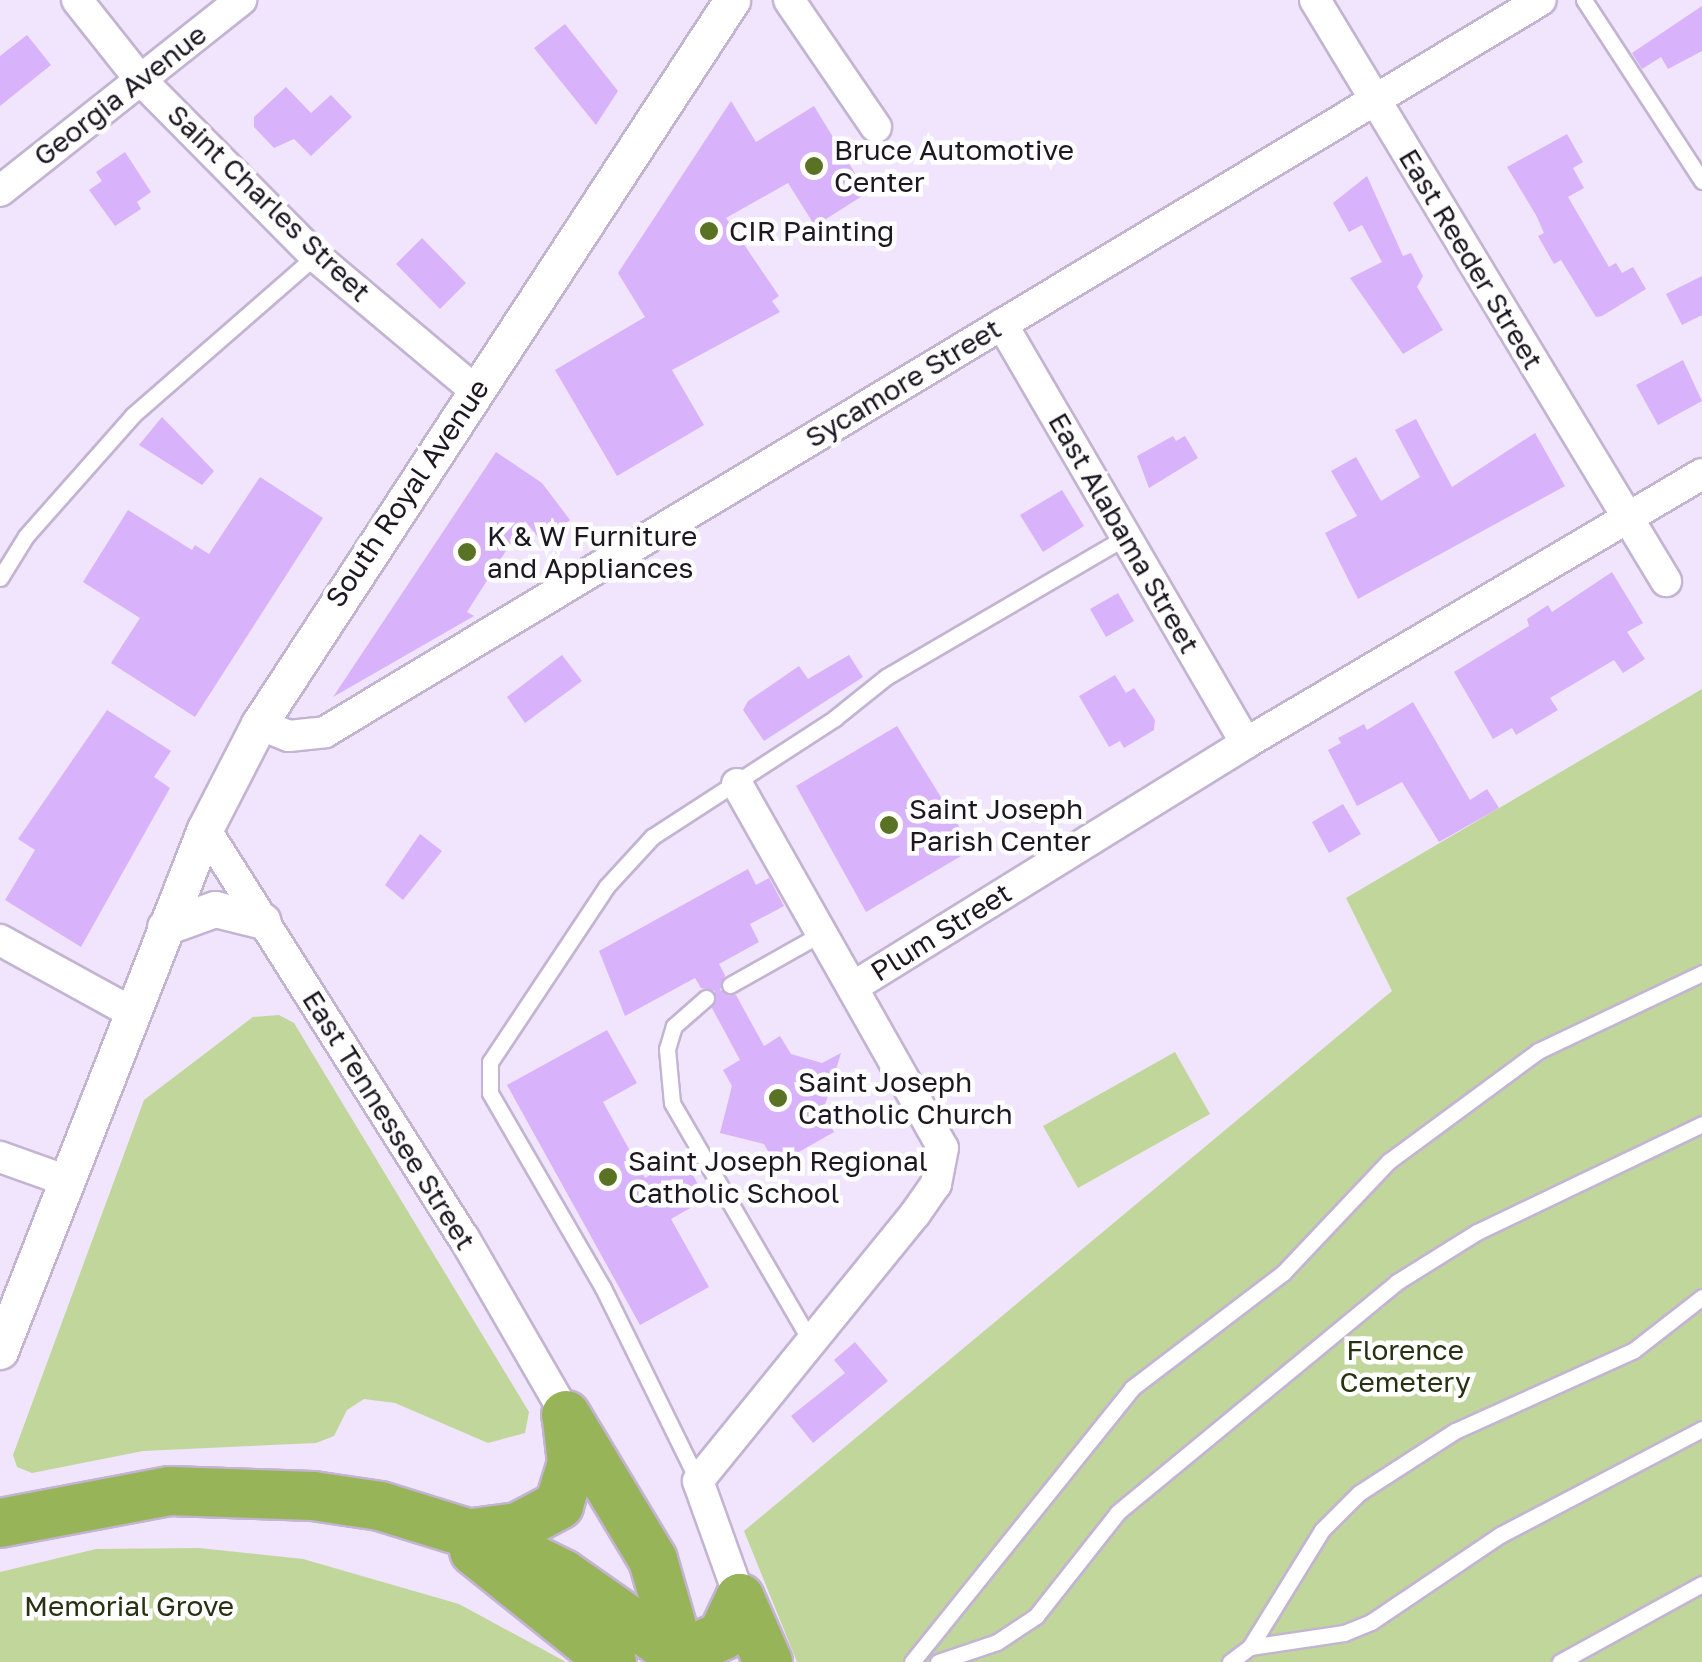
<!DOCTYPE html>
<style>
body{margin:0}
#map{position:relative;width:1702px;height:1662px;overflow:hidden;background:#f1e4fd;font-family:"Golos Text",sans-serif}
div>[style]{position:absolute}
.green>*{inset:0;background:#c0d69b}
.building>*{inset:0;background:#d8b3fb}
.roads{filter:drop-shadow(2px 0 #c3b4d2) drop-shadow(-2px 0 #c3b4d2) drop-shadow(0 2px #c3b4d2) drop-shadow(0 -2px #c3b4d2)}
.service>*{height:15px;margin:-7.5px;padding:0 7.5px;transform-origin:7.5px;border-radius:7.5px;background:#fff}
.minor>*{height:30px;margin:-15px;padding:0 15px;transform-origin:15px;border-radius:15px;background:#fff}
.tertiary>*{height:35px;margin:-17.5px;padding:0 17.5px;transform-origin:17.5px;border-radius:17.5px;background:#fff}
.trunk>*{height:48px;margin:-24px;padding:0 24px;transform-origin:24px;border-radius:24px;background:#98b458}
.dots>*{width:28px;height:28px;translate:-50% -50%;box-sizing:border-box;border:5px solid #fff;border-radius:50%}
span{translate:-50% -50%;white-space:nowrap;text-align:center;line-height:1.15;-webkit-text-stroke:9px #fff;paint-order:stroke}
.street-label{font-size:28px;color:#1d1722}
.poi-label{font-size:28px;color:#1d1722}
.left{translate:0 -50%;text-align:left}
.park-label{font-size:28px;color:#283212}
</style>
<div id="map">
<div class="green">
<div style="clip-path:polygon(1702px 689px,1702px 1662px,797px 1662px,744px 1531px,1392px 991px,1346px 898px)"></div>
<div style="clip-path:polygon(279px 1015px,294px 1023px,529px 1412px,525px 1433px,488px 1443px,395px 1403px,364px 1399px,347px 1410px,334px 1436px,316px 1443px,143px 1451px,32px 1473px,17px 1467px,13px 1455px,144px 1100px,253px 1017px)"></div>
<div style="clip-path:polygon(1175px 1052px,1210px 1114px,1078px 1188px,1043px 1126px)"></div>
<div style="clip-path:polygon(199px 1548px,303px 1559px,459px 1604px,566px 1662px,0 1662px,0 1572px,96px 1549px)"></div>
</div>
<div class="building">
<div style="clip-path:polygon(1702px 6px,1702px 51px,1668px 69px,1661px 57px,1642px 69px,1632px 53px)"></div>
<div style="clip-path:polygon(565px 24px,618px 91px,596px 125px,534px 48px)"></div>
<div style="clip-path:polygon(27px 35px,51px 65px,0 106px,0 56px)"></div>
<div style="clip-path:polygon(286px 87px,311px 113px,331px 95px,352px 117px,311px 156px,294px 139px,274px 148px,254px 127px,254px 117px)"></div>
<div style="clip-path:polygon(731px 101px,756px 142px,814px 106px,867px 193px,815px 226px,788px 183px,726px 218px,779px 296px,772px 301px,780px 312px,672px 370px,704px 425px,617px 476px,555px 370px,645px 317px,618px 273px)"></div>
<div style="clip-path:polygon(1567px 134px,1583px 162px,1573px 168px,1584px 188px,1568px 197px,1609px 267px,1616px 263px,1622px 273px,1633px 267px,1646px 289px,1602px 316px,1596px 317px,1561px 260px,1554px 264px,1538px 236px,1544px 233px,1536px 215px,1507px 167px)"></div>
<div style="clip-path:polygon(125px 152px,151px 192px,137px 202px,141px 209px,115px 226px,89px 190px,102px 181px,96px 172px)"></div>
<div style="clip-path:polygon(1367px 176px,1403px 256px,1411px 253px,1423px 276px,1417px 287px,1443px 330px,1403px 354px,1350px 278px,1382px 262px,1362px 225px,1349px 232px,1333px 203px)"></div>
<div style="clip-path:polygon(422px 238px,466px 283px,440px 309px,396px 264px)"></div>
<div style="clip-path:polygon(1702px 276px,1702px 315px,1682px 325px,1666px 294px)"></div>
<div style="clip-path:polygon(1683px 360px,1702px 401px,1658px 425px,1636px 385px)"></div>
<div style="clip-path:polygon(162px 417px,214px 471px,202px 485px,139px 445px)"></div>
<div style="clip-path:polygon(1416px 419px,1452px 487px,1535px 433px,1565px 486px,1358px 599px,1325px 533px,1357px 516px,1331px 471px,1356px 457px,1381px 501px,1420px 477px,1395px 430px)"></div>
<div style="clip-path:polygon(1173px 436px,1176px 441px,1185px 436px,1198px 458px,1149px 488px,1137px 456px)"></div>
<div style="clip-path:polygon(496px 452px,542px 483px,570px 520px,542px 542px,525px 521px,467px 612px,474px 616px,333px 697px)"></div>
<div style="clip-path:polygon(260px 477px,323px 518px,195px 717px,111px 663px,140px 618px,83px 582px,128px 510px,192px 550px,195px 545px,209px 554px)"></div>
<div style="clip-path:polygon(1062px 490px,1084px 526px,1043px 552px,1020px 515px)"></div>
<div style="clip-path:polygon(1612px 572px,1643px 623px,1627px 632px,1645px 659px,1623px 673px,1614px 660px,1550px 698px,1558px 710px,1516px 735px,1512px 728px,1493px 739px,1454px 672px,1529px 626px,1527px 619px,1548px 605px,1552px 612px)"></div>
<div style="clip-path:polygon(1118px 593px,1134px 621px,1106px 637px,1090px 609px)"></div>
<div style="clip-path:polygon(562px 655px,582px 681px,525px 723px,507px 697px)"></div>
<div style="clip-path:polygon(849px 655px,863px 677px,764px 741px,743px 710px,748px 701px,799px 666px,808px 679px)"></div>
<div style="clip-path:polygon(1115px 675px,1126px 693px,1134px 688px,1155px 720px,1154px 730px,1124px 748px,1120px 741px,1109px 747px,1079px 696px)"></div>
<div style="clip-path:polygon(1413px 702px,1470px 800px,1487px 789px,1499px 808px,1439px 842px,1402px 782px,1357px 806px,1328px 750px,1341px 743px,1338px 738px,1364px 724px,1367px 730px)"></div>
<div style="clip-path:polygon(107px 710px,171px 751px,154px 777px,170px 788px,81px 947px,5px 900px,35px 850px,18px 839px)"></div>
<div style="clip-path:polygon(897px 726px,973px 849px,866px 912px,796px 786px)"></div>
<div style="clip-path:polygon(1343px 804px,1361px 834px,1329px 853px,1312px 822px)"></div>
<div style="clip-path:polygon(420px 834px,442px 851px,403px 900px,385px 885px)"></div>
<div style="clip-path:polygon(748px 869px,756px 885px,769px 878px,784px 906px,750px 924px,759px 942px,719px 964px,725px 975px,720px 990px,736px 995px,764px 1046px,780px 1036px,791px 1054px,822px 1063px,841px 1053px,823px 1111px,834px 1132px,776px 1165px,764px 1144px,720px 1133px,732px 1086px,723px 1070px,740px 1060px,712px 1008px,715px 991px,701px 988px,695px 978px,625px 1016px,599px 951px)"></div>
<div style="clip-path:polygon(607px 1030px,637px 1083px,603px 1102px,645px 1178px,683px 1157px,706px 1199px,671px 1219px,709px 1287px,640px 1325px,507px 1085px)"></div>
<div style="clip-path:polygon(855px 1342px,888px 1381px,813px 1443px,791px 1416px,845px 1373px,834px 1360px)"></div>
</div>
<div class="roads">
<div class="service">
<div style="left:1584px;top:0;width:216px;rotate:56.9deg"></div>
<div style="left:0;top:578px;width:49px;rotate:-58.2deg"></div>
<div style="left:26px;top:536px;width:162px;rotate:-48.5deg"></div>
<div style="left:133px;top:415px;width:242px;rotate:-41.1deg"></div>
<div style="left:730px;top:985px;width:108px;rotate:-29.4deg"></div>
<div style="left:706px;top:998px;width:43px;rotate:138.8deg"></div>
<div style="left:674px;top:1026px;width:24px;rotate:107deg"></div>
<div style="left:667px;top:1049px;width:54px;rotate:84.7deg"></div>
<div style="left:672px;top:1103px;width:276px;rotate:59.8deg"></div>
<div style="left:698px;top:1481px;width:215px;rotate:-116.2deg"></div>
<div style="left:603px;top:1288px;width:225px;rotate:-120.1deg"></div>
<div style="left:490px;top:1093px;width:31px;rotate:-90deg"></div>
<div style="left:490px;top:1062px;width:211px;rotate:-56.4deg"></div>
<div style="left:607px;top:886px;width:67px;rotate:-47.4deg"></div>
<div style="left:652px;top:837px;width:218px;rotate:-33deg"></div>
<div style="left:835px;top:718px;width:65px;rotate:-38.8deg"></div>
<div style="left:886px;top:677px;width:279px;rotate:-30.3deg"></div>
<div style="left:1250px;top:1647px;width:137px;rotate:-58.4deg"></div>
<div style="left:1322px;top:1530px;width:52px;rotate:-45deg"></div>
<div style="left:1359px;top:1493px;width:114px;rotate:-32.9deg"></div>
<div style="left:1455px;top:1431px;width:196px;rotate:-24.3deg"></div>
<div style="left:1634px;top:1350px;width:86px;rotate:-37.9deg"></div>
<div style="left:912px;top:1662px;width:351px;rotate:-51.2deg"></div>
<div style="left:1132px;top:1388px;width:190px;rotate:-37.3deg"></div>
<div style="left:1283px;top:1273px;width:154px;rotate:-46.6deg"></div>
<div style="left:1389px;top:1161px;width:185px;rotate:-36.4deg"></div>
<div style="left:1538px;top:1051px;width:182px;rotate:-25.4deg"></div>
<div style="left:938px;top:1662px;width:62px;rotate:-18.7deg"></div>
<div style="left:997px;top:1642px;width:47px;rotate:-33.7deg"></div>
<div style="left:1036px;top:1616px;width:132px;rotate:-51.7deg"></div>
<div style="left:1118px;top:1512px;width:362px;rotate:-39.5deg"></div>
<div style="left:1397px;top:1282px;width:94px;rotate:-32deg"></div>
<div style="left:1477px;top:1232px;width:250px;rotate:-25.6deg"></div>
<div style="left:1230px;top:1662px;width:25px;rotate:-37deg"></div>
<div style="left:1250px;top:1647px;width:95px;rotate:-8.5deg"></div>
<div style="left:1344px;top:1633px;width:29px;rotate:-22deg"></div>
<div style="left:1371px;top:1622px;width:156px;rotate:-34deg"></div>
<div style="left:1500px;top:1535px;width:228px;rotate:-27.7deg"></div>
<div style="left:1560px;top:1662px;width:162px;rotate:-28.8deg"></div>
</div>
<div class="minor">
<div style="left:77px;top:0;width:98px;rotate:51.6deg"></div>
<div style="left:138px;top:77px;width:252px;rotate:45.3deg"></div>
<div style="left:315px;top:256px;width:210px;rotate:40deg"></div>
<div style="left:789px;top:0;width:154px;rotate:55.6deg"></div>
<div style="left:1315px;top:0;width:679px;rotate:58.86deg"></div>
<div style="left:0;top:191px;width:308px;rotate:-38.4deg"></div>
<div style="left:1002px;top:324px;width:485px;rotate:59.8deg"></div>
<div style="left:259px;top:724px;width:32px;rotate:22deg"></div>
<div style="left:289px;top:736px;width:36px;rotate:-6deg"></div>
<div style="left:325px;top:732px;width:1419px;rotate:-31.05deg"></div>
<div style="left:737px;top:784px;width:418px;rotate:60.5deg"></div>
<div style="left:943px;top:1148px;width:37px;rotate:101deg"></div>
<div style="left:936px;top:1184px;width:37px;rotate:125deg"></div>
<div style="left:915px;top:1214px;width:344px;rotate:129.1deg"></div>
<div style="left:698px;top:1481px;width:124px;rotate:70.3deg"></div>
<div style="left:205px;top:829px;width:484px;rotate:57.7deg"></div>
<div style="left:464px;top:1238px;width:204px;rotate:60deg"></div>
<div style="left:0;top:940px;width:149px;rotate:28.8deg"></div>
<div style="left:856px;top:985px;width:459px;rotate:-31.8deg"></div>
<div style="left:1246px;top:743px;width:529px;rotate:-30.54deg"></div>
<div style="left:0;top:1157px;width:71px;rotate:19.7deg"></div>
</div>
<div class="tertiary">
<div style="left:165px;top:927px;width:53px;rotate:-19.8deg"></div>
<div style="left:215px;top:909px;width:49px;rotate:14deg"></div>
<div style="left:0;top:1351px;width:561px;rotate:-68.56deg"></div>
<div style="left:205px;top:829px;width:118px;rotate:-62.8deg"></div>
<div style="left:259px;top:724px;width:865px;rotate:-56.84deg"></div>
</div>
<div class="trunk">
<div style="left:566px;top:1415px;width:169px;rotate:59deg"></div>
<div style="left:653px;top:1560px;width:98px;rotate:74deg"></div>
<div style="left:0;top:1523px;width:173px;rotate:-10.7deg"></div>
<div style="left:170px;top:1491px;width:143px;rotate:2deg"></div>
<div style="left:313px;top:1496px;width:68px;rotate:8.5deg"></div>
<div style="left:380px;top:1506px;width:129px;rotate:17.2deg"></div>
<div style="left:503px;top:1544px;width:67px;rotate:26.6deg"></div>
<div style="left:563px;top:1574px;width:153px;rotate:35.1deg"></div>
<div style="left:473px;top:1533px;width:45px;rotate:-7.6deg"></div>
<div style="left:518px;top:1527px;width:47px;rotate:-28.2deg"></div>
<div style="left:559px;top:1505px;width:44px;rotate:-72.8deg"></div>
<div style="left:572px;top:1463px;width:44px;rotate:-96.5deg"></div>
<div style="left:474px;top:1551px;width:177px;rotate:38.8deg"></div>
<div style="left:740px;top:1598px;width:70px;rotate:66.4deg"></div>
<div style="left:680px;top:1654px;width:46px;rotate:-23.2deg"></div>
<div style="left:722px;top:1636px;width:42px;rotate:-64.7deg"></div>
</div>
</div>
<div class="dots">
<div style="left:814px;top:166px;background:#5a7224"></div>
<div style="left:709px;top:231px;background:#5a7224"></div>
<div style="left:467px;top:552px;background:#5a7224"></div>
<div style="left:889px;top:825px;background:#5a7224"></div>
<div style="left:778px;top:1098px;background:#5a7224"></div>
<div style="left:608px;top:1177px;background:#5a7224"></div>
</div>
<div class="street-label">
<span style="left:120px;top:95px;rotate:-38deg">Georgia Avenue</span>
<span style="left:269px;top:203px;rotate:44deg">Saint Charles Street</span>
<span style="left:1471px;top:259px;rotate:59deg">East Reeder Street</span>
<span style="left:903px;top:383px;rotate:-31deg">Sycamore Street</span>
<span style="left:407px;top:493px;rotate:-56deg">South Royal Avenue</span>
<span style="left:1124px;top:533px;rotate:60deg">East Alabama Street</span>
<span style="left:941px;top:932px;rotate:-32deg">Plum Street</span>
<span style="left:389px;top:1120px;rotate:58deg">East Tennessee Street</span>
</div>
<div class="poi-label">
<span class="left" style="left:834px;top:166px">Bruce Automotive<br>Center</span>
<span class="left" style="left:729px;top:231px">CIR Painting</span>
<span class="left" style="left:487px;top:552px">K &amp; W Furniture<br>and Appliances</span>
<span class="left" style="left:909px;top:825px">Saint Joseph<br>Parish Center</span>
<span class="left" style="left:798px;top:1098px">Saint Joseph<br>Catholic Church</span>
<span class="left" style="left:628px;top:1177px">Saint Joseph Regional<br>Catholic School</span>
</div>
<div class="park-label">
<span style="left:1405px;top:1366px">Florence<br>Cemetery</span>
<span style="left:129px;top:1606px">Memorial Grove</span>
</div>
</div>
